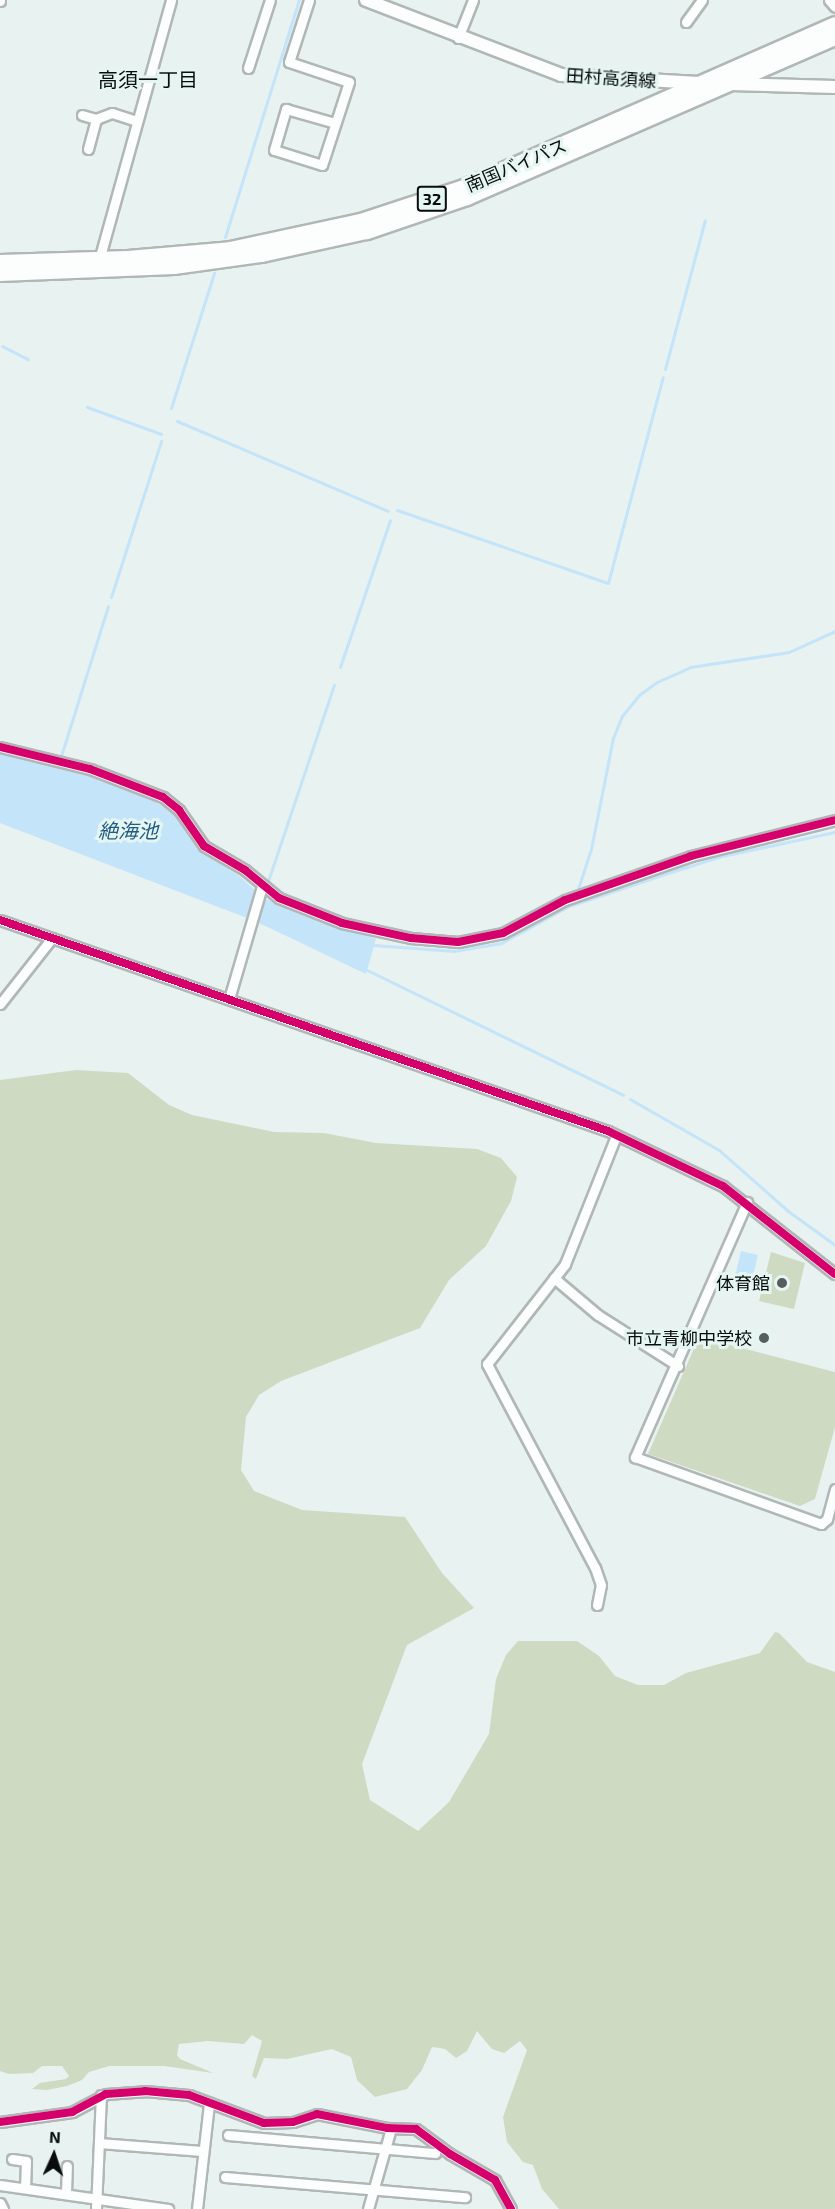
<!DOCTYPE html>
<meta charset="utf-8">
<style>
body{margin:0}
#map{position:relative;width:835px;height:2209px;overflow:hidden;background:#e8f2f0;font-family:"Exo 2","Noto Sans JP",sans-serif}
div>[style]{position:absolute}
.green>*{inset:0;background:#cfdac3}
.water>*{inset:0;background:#c4e4f9}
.stream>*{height:3px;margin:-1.5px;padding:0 1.5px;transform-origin:1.5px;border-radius:1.5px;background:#c4e4f9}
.roads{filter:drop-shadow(2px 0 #b0b7b6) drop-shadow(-2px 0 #b0b7b6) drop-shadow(0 2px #b0b7b6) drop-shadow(0 -2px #b0b7b6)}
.minor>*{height:9px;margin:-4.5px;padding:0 4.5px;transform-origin:4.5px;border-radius:4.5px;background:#fcfdfd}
.major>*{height:12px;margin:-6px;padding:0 6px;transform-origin:6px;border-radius:6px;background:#fcfdfd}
.highway>*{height:14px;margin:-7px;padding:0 7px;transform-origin:7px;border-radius:7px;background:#fcfdfd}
.cycleway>*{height:8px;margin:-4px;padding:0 4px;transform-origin:4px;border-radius:4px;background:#d6006c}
.dots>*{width:16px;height:16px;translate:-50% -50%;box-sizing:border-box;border:3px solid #e5f5f2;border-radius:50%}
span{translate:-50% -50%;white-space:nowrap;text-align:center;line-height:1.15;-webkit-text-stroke:6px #e5f5f2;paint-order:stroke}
.shield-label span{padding:2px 4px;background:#e5f5f2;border:2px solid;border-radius:4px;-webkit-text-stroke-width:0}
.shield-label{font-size:16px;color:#080d0c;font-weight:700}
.street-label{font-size:18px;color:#080d0c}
.poi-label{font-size:18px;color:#080d0c}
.right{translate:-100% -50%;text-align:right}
.neighbourhood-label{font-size:20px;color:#080d0c}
.water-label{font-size:20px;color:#215c82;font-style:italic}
.north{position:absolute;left:24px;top:2125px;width:60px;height:60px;-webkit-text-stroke:4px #e5f5f2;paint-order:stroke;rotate:3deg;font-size:16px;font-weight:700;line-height:24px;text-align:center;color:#080d0c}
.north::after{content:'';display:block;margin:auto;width:21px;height:27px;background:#080d0c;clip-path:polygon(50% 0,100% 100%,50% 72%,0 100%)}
</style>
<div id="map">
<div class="green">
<div style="clip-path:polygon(76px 1070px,128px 1073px,169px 1105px,192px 1115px,274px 1132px,324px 1133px,376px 1143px,477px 1149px,501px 1158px,517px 1177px,511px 1201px,486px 1246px,449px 1280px,420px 1328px,281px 1381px,259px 1395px,246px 1417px,241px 1470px,254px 1491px,302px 1510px,405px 1517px,442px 1573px,474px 1608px,407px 1645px,362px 1764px,370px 1800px,418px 1831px,449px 1802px,489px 1734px,496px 1679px,506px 1655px,518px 1641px,577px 1641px,599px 1656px,615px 1676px,638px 1685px,664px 1685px,686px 1673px,760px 1653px,775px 1632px,779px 1633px,807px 1662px,835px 1672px,835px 2209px,559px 2209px,542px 2189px,533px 2165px,523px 2162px,507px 2142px,503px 2117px,527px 2050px,520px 2041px,504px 2053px,492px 2049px,477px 2031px,467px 2051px,456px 2058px,445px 2049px,432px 2047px,422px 2070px,407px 2089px,375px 2097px,357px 2080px,351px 2057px,332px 2049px,287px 2059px,264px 2058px,256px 2079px,252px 2076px,262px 2041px,252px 2035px,244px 2044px,208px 2041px,179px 2044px,177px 2055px,180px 2059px,213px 2073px,164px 2066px,109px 2066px,89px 2072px,82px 2080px,67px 2086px,47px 2090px,32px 2089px,40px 2083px,66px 2079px,69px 2076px,62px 2066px,42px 2066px,33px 2073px,9px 2074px,0 2071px,0 1080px)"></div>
<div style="clip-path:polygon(771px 1252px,805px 1263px,794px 1309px,759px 1301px)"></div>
<div style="clip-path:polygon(699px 1337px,835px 1372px,835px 1427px,815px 1499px,800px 1506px,648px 1454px)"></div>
</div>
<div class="water">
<div style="clip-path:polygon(0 751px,62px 766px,148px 796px,174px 815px,197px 849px,239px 876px,265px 899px,376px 939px,366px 974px,257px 922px,0 823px)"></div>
<div style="clip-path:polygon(741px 1251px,758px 1255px,750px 1289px,733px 1285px)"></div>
</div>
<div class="stream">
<div style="left:225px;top:237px;width:248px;rotate:-72.7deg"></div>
<div style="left:2px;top:346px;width:29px;rotate:27deg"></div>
<div style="left:665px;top:369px;width:154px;rotate:-75deg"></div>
<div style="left:87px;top:407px;width:79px;rotate:20deg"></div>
<div style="left:171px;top:408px;width:142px;rotate:-72.3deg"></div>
<div style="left:177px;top:421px;width:229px;rotate:23.1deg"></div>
<div style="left:397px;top:510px;width:223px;rotate:19.1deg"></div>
<div style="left:608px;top:583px;width:213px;rotate:-75.1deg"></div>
<div style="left:111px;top:597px;width:164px;rotate:-72.2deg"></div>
<div style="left:340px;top:667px;width:155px;rotate:-71.2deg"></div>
<div style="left:61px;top:756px;width:157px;rotate:-72.6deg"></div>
<div style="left:268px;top:881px;width:207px;rotate:-71.4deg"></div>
<div style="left:578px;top:889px;width:42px;rotate:-72deg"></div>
<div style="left:591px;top:849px;width:113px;rotate:-78.8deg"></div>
<div style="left:613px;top:738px;width:24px;rotate:-68deg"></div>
<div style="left:622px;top:716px;width:27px;rotate:-51deg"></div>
<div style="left:639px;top:695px;width:22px;rotate:-36deg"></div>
<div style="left:657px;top:682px;width:36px;rotate:-24deg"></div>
<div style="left:690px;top:667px;width:100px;rotate:-8.6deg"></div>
<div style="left:789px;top:652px;width:51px;rotate:-24.5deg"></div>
<div style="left:374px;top:945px;width:80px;rotate:4.3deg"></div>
<div style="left:454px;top:951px;width:48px;rotate:-9.7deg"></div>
<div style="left:501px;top:943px;width:77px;rotate:-28.6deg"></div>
<div style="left:569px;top:906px;width:108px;rotate:-18.4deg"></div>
<div style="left:671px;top:872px;width:53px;rotate:-17.4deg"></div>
<div style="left:722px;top:856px;width:116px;rotate:-12deg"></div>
<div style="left:367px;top:970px;width:285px;rotate:26deg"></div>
<div style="left:630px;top:1099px;width:103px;rotate:29.8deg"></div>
<div style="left:719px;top:1150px;width:92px;rotate:41.5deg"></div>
<div style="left:788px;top:1211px;width:58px;rotate:35.9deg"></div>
</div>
<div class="roads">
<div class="minor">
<div style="left:309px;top:0;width:65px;rotate:107.9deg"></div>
<div style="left:289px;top:62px;width:63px;rotate:18.4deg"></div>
<div style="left:349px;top:82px;width:87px;rotate:108deg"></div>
<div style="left:322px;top:165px;width:50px;rotate:-162.6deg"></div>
<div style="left:274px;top:150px;width:43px;rotate:-73.7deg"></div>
<div style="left:286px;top:109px;width:51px;rotate:15.9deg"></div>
<div style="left:829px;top:0;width:9px;rotate:49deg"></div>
<div style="left:0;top:1px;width:1px;rotate:-90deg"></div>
<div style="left:686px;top:22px;width:27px;rotate:-54deg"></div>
<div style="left:458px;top:38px;width:41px;rotate:-68.5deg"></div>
<div style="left:248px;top:68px;width:71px;rotate:-72.1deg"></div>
<div style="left:82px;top:115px;width:15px;rotate:16deg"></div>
<div style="left:88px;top:149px;width:31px;rotate:-75deg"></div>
<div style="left:96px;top:119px;width:17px;rotate:-21deg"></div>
<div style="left:112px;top:113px;width:26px;rotate:18deg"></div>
<div style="left:99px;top:260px;width:270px;rotate:-74.5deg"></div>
<div style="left:0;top:747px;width:93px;rotate:13.7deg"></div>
<div style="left:90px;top:769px;width:78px;rotate:21deg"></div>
<div style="left:163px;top:797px;width:21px;rotate:39deg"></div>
<div style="left:179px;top:810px;width:44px;rotate:55.2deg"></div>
<div style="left:204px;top:846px;width:48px;rotate:30.3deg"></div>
<div style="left:245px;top:870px;width:44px;rotate:39.5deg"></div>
<div style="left:279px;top:898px;width:68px;rotate:21.6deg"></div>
<div style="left:342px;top:923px;width:71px;rotate:12.3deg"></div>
<div style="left:411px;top:938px;width:47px;rotate:4.9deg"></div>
<div style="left:458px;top:942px;width:46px;rotate:-11.3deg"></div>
<div style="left:503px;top:933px;width:70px;rotate:-28deg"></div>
<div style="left:565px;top:900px;width:133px;rotate:-19.2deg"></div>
<div style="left:691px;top:856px;width:148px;rotate:-14deg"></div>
<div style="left:0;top:920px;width:644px;rotate:19.14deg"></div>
<div style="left:608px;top:1131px;width:127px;rotate:25.6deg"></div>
<div style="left:723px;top:1186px;width:142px;rotate:38.2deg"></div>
<div style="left:229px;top:999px;width:118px;rotate:-73.7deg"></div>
<div style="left:0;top:1004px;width:84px;rotate:-51.8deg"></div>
<div style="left:747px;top:1202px;width:279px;rotate:113.7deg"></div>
<div style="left:635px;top:1457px;width:198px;rotate:19.8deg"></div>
<div style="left:821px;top:1524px;width:8px;rotate:-40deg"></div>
<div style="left:827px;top:1519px;width:31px;rotate:-75deg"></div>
<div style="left:554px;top:1278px;width:57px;rotate:40.1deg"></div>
<div style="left:598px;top:1315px;width:95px;rotate:32.5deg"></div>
<div style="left:597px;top:1605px;width:20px;rotate:-79deg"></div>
<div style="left:601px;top:1585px;width:18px;rotate:-109deg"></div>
<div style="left:595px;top:1568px;width:231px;rotate:-117.9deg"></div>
<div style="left:487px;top:1364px;width:127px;rotate:-52deg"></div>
<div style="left:565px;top:1264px;width:138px;rotate:-68.3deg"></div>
<div style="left:0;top:2122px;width:73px;rotate:-7.9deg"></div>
<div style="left:72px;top:2112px;width:38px;rotate:-28deg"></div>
<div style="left:106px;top:2094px;width:39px;rotate:-4deg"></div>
<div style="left:145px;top:2091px;width:44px;rotate:5.2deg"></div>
<div style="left:189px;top:2095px;width:80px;rotate:20.5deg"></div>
<div style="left:264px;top:2123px;width:29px;rotate:-2deg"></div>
<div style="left:293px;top:2122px;width:25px;rotate:-18deg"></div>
<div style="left:317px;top:2114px;width:71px;rotate:11.3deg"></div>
<div style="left:387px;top:2128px;width:29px;rotate:2deg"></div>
<div style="left:416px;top:2129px;width:42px;rotate:36.3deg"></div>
<div style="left:450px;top:2154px;width:52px;rotate:30deg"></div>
<div style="left:495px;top:2180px;width:33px;rotate:61deg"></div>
<div style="left:228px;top:2135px;width:208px;rotate:5deg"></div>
<div style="left:99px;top:2143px;width:103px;rotate:4.4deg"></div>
<div style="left:12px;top:2159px;width:14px;rotate:8deg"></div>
<div style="left:26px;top:2161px;width:27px;rotate:92deg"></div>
<div style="left:225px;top:2177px;width:241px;rotate:4.8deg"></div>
<div style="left:0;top:2185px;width:170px;rotate:8.1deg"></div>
<div style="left:66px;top:2192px;width:26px;rotate:-88deg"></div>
<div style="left:0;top:2203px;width:7px;rotate:63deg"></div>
<div style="left:96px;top:2209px;width:114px;rotate:-87.5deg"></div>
<div style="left:197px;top:2209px;width:107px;rotate:-83.5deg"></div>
<div style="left:368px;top:2209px;width:84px;rotate:-74.1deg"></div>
</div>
<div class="major">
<div style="left:366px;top:0;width:209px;rotate:21deg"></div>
<div style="left:561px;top:75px;width:138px;rotate:3.3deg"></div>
<div style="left:731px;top:84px;width:104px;rotate:1.7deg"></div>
</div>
<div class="highway">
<div style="left:0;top:262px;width:128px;rotate:-1.8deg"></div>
<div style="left:128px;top:258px;width:102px;rotate:-5deg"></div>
<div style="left:230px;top:249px;width:134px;rotate:-12.1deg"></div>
<div style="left:361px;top:221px;width:108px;rotate:-18.3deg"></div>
<div style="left:464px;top:187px;width:405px;rotate:-23.7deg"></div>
<div style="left:0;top:274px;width:174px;rotate:-2.3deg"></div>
<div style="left:174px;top:267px;width:89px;rotate:-7.8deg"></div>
<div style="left:262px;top:255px;width:107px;rotate:-12.4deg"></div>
<div style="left:367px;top:232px;width:106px;rotate:-18.8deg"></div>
<div style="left:467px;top:198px;width:401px;rotate:-23.5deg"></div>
</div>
</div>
<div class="cycleway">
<div style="left:0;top:747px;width:93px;rotate:13.7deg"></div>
<div style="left:90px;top:769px;width:78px;rotate:21deg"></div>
<div style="left:163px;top:797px;width:21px;rotate:39deg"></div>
<div style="left:179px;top:810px;width:44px;rotate:55.2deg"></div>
<div style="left:204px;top:846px;width:48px;rotate:30.3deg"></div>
<div style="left:245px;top:870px;width:44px;rotate:39.5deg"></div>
<div style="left:279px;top:898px;width:68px;rotate:21.6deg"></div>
<div style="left:342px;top:923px;width:71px;rotate:12.3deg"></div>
<div style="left:411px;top:938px;width:47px;rotate:4.9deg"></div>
<div style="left:458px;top:942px;width:46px;rotate:-11.3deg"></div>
<div style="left:503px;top:933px;width:70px;rotate:-28deg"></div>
<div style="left:565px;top:900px;width:133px;rotate:-19.2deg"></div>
<div style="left:691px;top:856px;width:148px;rotate:-14deg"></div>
<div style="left:0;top:920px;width:644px;rotate:19.14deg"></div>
<div style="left:608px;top:1131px;width:127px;rotate:25.6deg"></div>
<div style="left:723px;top:1186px;width:142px;rotate:38.2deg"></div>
<div style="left:0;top:2122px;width:73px;rotate:-7.9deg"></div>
<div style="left:72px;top:2112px;width:38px;rotate:-28deg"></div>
<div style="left:106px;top:2094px;width:39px;rotate:-4deg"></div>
<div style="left:145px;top:2091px;width:44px;rotate:5.2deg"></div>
<div style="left:189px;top:2095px;width:80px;rotate:20.5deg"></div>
<div style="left:264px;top:2123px;width:29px;rotate:-2deg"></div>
<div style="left:293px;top:2122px;width:25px;rotate:-18deg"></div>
<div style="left:317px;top:2114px;width:71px;rotate:11.3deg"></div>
<div style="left:387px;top:2128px;width:29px;rotate:2deg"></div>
<div style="left:416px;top:2129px;width:42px;rotate:36.3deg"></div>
<div style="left:450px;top:2154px;width:52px;rotate:30deg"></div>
<div style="left:495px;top:2180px;width:33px;rotate:61deg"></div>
</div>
<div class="dots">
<div style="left:782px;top:1283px;background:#565d5c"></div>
<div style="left:764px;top:1338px;background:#565d5c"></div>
</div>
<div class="shield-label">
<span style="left:432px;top:199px">32</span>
</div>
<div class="street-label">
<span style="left:611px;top:78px;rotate:4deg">田村高須線</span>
<span style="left:516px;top:165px;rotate:-23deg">南国バイパス</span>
</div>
<div class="poi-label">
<span class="right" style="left:770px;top:1283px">体育館</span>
<span class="right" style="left:752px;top:1338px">市立青柳中学校</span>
</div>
<div class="neighbourhood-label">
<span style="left:148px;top:79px">高須一丁目</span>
</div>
<div class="water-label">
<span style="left:128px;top:830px">絶海池</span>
</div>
<div class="north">N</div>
</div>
